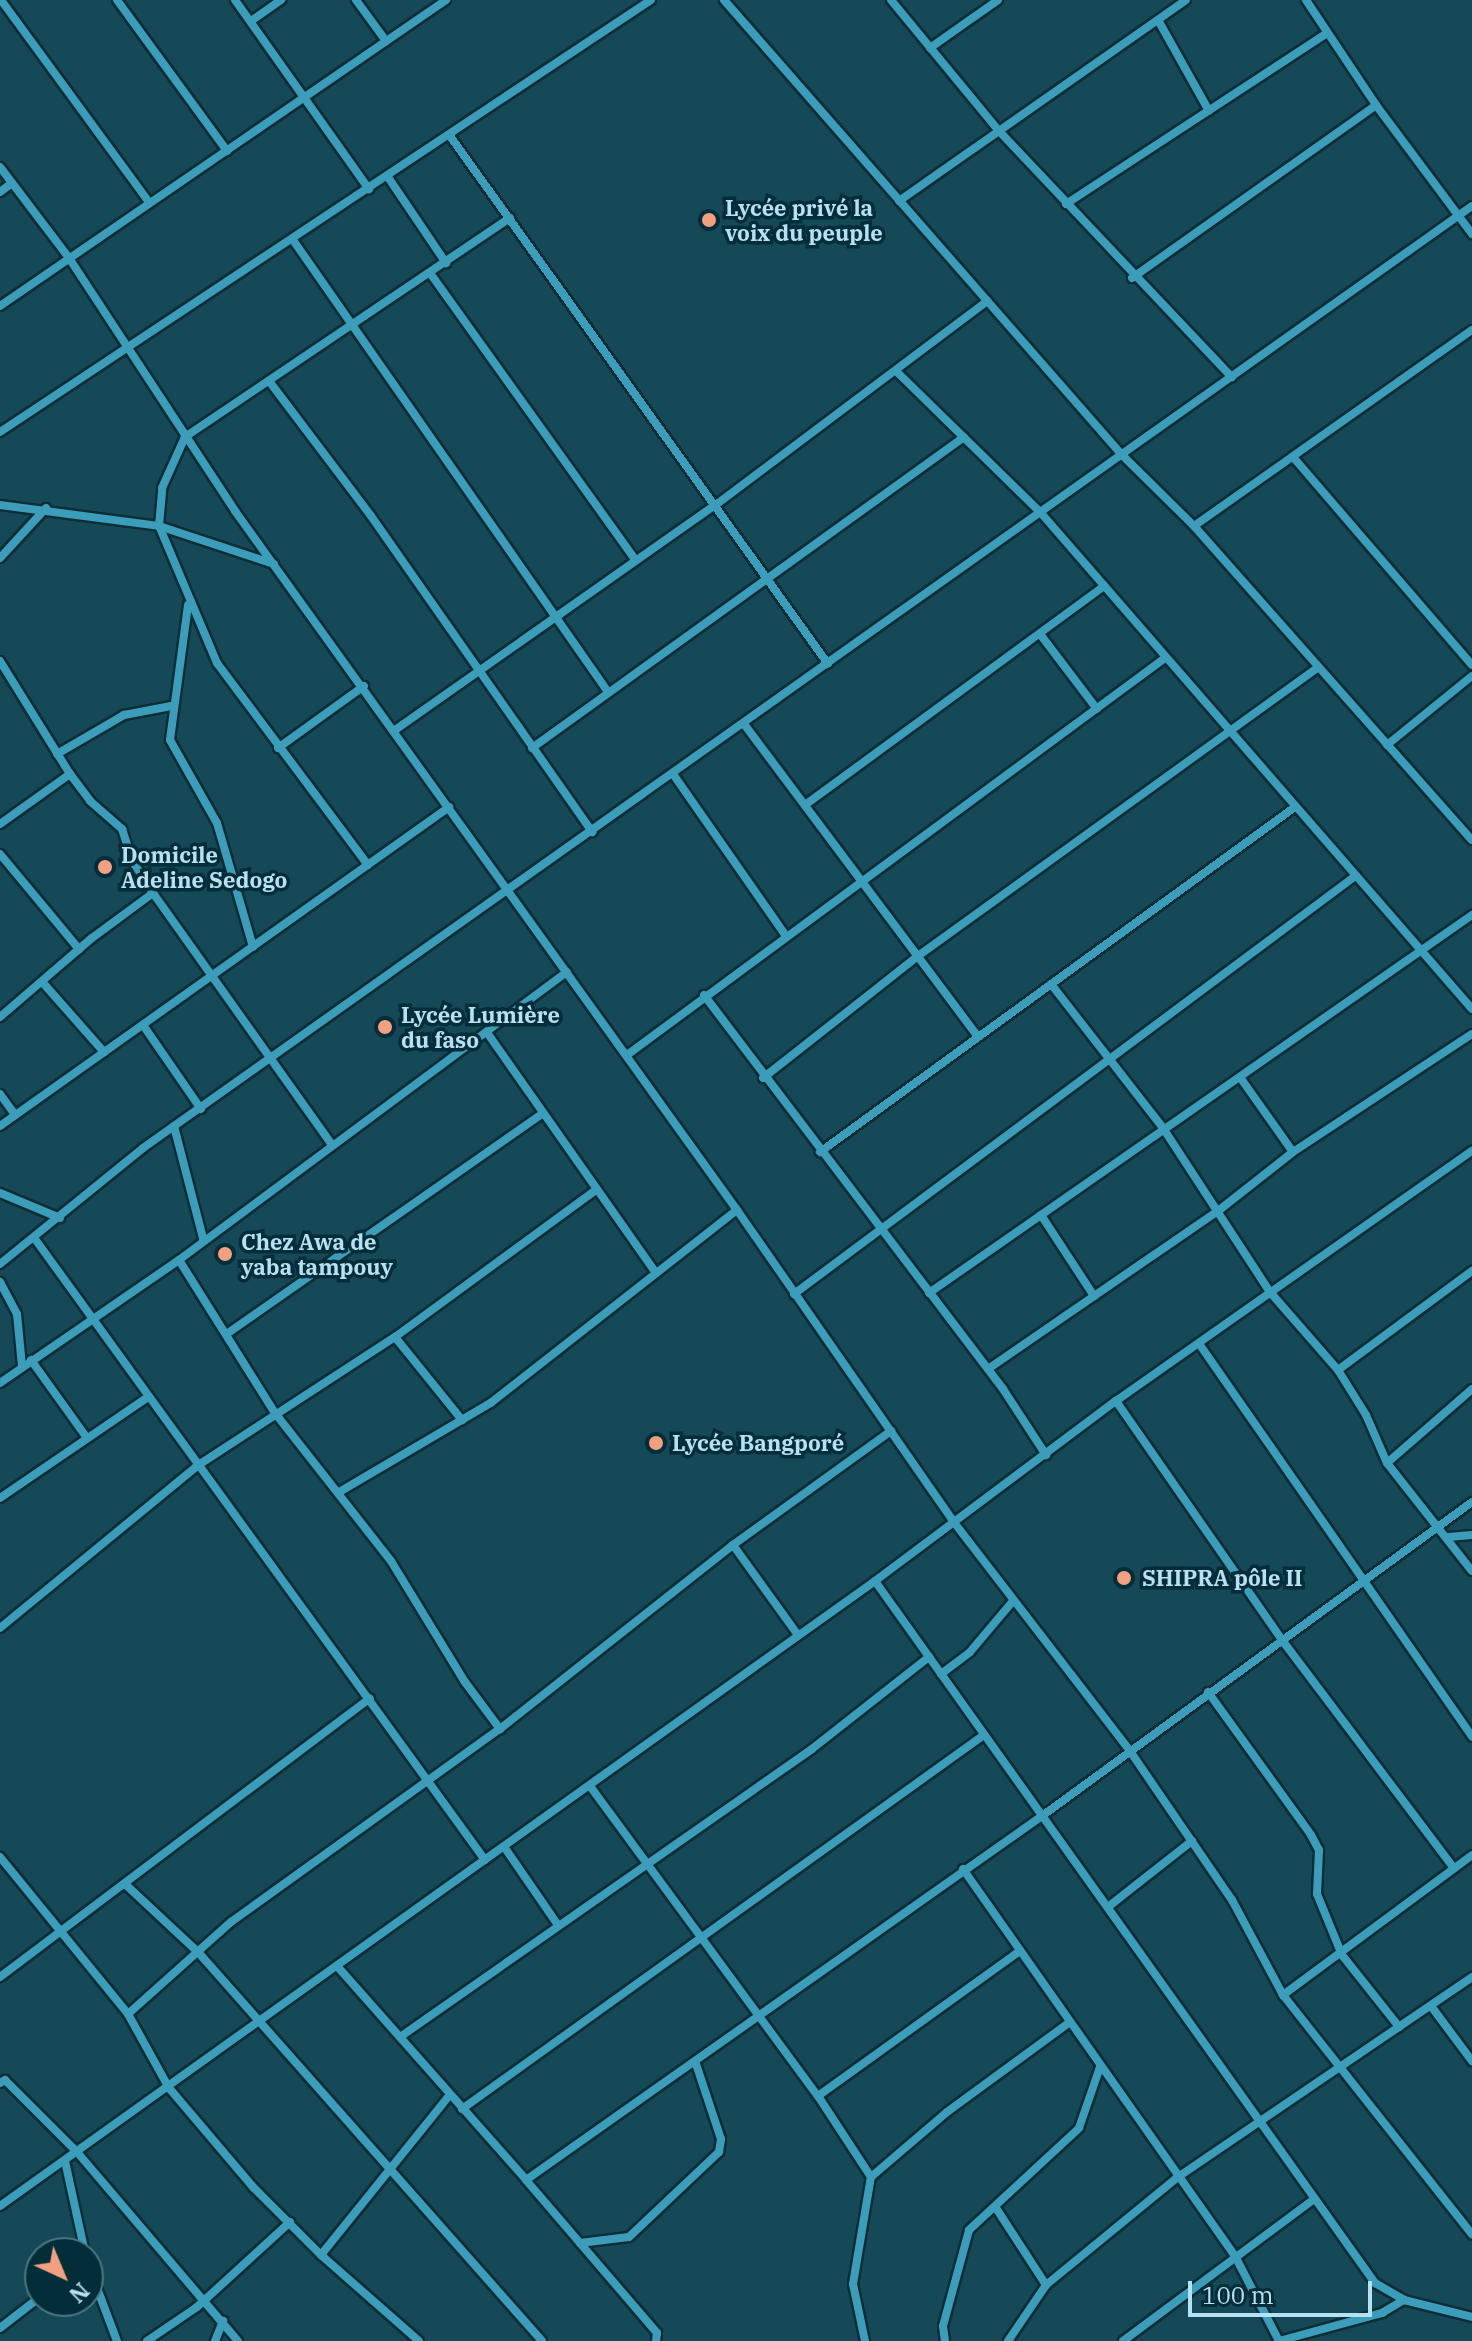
<!DOCTYPE html>
<meta charset="utf-8">
<style>
body{margin:0}
#map{position:relative;width:1472px;height:2341px;overflow:hidden;background:#154958;font-family:"IBM Plex Serif",serif}
div>[style]{position:absolute}
.roads{filter:drop-shadow(2px 0 #0e2d36) drop-shadow(-2px 0 #0e2d36) drop-shadow(0 2px #0e2d36) drop-shadow(0 -2px #0e2d36)}
.minor>*{height:8px;margin:-4px;padding:0 4px;transform-origin:4px;border-radius:4px;background:#3c9dbb}
.dots>*{width:22px;height:22px;translate:-50% -50%;box-sizing:border-box;border:4px solid #022d39;border-radius:50%}
span{translate:-50% -50%;white-space:nowrap;text-align:center;line-height:1.15;-webkit-text-stroke:7px #022d39;paint-order:stroke}
.poi-label{font-size:22px;color:#b6e1f1;font-weight:700}
.left{translate:0 -50%;text-align:left}
.north{position:absolute;left:24px;top:2237px;width:80px;height:80px;box-sizing:border-box;background:#022d39;border:2px solid #4a7583;border-radius:50%;rotate:136deg;font-size:22px;font-weight:700;line-height:32px;text-align:center;color:#b6e1f1}
.north::after{content:'';display:block;margin:auto;width:28px;height:36px;background:#f2a080;clip-path:polygon(50% 0,100% 100%,50% 72%,0 100%)}
.scale{position:absolute;left:1188px;top:2281px;width:184px;height:36px;box-sizing:border-box;border:4px solid #b6e1f1;border-top:0;padding-left:10px;font-size:24px;line-height:28px;white-space:nowrap;color:#b6e1f1;-webkit-text-stroke:6px #022d39;paint-order:stroke}
</style>
<div id="map">
<div class="roads">
<div class="minor">
<div style="left:1px;top:0;width:250px;rotate:53.8deg"></div>
<div style="left:117px;top:0;width:187px;rotate:53.9deg"></div>
<div style="left:235px;top:0;width:232px;rotate:54.7deg"></div>
<div style="left:356px;top:0;width:51px;rotate:53.8deg"></div>
<div style="left:724px;top:0;width:605px;rotate:48.82deg"></div>
<div style="left:1122px;top:455px;width:101px;rotate:44.6deg"></div>
<div style="left:1194px;top:526px;width:419px;rotate:48.5deg"></div>
<div style="left:891px;top:0;width:170px;rotate:50.5deg"></div>
<div style="left:999px;top:131px;width:339px;rotate:46.6deg"></div>
<div style="left:1306px;top:0;width:126px;rotate:56.3deg"></div>
<div style="left:1376px;top:105px;width:161px;rotate:53.3deg"></div>
<div style="left:1158px;top:20px;width:104px;rotate:60.7deg"></div>
<div style="left:251px;top:21px;width:37px;rotate:-35deg"></div>
<div style="left:930px;top:48px;width:83px;rotate:-35.2deg"></div>
<div style="left:450px;top:136px;width:649px;rotate:54.4deg"></div>
<div style="left:0;top:167px;width:114px;rotate:52.8deg"></div>
<div style="left:69px;top:258px;width:303px;rotate:56.7deg"></div>
<div style="left:235px;top:511px;width:861px;rotate:54.32deg"></div>
<div style="left:737px;top:1210px;width:379px;rotate:55.2deg"></div>
<div style="left:953px;top:1521px;width:290px;rotate:52.4deg"></div>
<div style="left:1130px;top:1751px;width:181px;rotate:55.6deg"></div>
<div style="left:1232px;top:1900px;width:108px;rotate:61.8deg"></div>
<div style="left:1283px;top:1995px;width:305px;rotate:51.7deg"></div>
<div style="left:388px;top:177px;width:104px;rotate:56deg"></div>
<div style="left:0;top:192px;width:15px;rotate:-37deg"></div>
<div style="left:899px;top:201px;width:350px;rotate:-35deg"></div>
<div style="left:1066px;top:204px;width:311px;rotate:-33.2deg"></div>
<div style="left:293px;top:240px;width:551px;rotate:55.13deg"></div>
<div style="left:430px;top:273px;width:350px;rotate:54.4deg"></div>
<div style="left:1132px;top:278px;width:299px;rotate:-35.3deg"></div>
<div style="left:0;top:306px;width:541px;rotate:-34.45deg"></div>
<div style="left:896px;top:371px;width:203px;rotate:44.4deg"></div>
<div style="left:1041px;top:513px;width:657px;rotate:49.01deg"></div>
<div style="left:269px;top:381px;width:169px;rotate:52.9deg"></div>
<div style="left:371px;top:516px;width:386px;rotate:55deg"></div>
<div style="left:0;top:432px;width:781px;rotate:-33.57deg"></div>
<div style="left:1293px;top:457px;width:274px;rotate:49.3deg"></div>
<div style="left:0;top:505px;width:160px;rotate:7.5deg"></div>
<div style="left:159px;top:526px;width:121px;rotate:18.3deg"></div>
<div style="left:1194px;top:526px;width:340px;rotate:-35.2deg"></div>
<div style="left:0;top:558px;width:68px;rotate:-47.4deg"></div>
<div style="left:188px;top:605px;width:136px;rotate:97.6deg"></div>
<div style="left:170px;top:740px;width:95px;rotate:60.5deg"></div>
<div style="left:217px;top:823px;width:129px;rotate:73.8deg"></div>
<div style="left:1040px;top:634px;width:94px;rotate:52.8deg"></div>
<div style="left:0;top:661px;width:133px;rotate:58.2deg"></div>
<div style="left:70px;top:774px;width:34px;rotate:53deg"></div>
<div style="left:90px;top:801px;width:43px;rotate:41.2deg"></div>
<div style="left:122px;top:829px;width:35px;rotate:72deg"></div>
<div style="left:133px;top:862px;width:37px;rotate:57deg"></div>
<div style="left:153px;top:893px;width:309px;rotate:54.6deg"></div>
<div style="left:744px;top:724px;width:389px;rotate:53.2deg"></div>
<div style="left:395px;top:730px;width:393px;rotate:-35.1deg"></div>
<div style="left:717px;top:504px;width:338px;rotate:-36.9deg"></div>
<div style="left:1387px;top:745px;width:109px;rotate:-39.1deg"></div>
<div style="left:278px;top:748px;width:106px;rotate:-35.8deg"></div>
<div style="left:532px;top:748px;width:532px;rotate:-35.75deg"></div>
<div style="left:57px;top:754px;width:78px;rotate:-30.2deg"></div>
<div style="left:124px;top:715px;width:48px;rotate:-10.8deg"></div>
<div style="left:673px;top:774px;width:198px;rotate:55.1deg"></div>
<div style="left:805px;top:805px;width:371px;rotate:-36.2deg"></div>
<div style="left:0;top:824px;width:86px;rotate:-35.5deg"></div>
<div style="left:0;top:854px;width:124px;rotate:50.3deg"></div>
<div style="left:368px;top:865px;width:252px;rotate:-126.8deg"></div>
<div style="left:217px;top:663px;width:149px;rotate:-112.9deg"></div>
<div style="left:159px;top:526px;width:38px;rotate:-85deg"></div>
<div style="left:162px;top:488px;width:56px;rotate:-65.7deg"></div>
<div style="left:185px;top:437px;width:392px;rotate:-34deg"></div>
<div style="left:44px;top:984px;width:91px;rotate:48.6deg"></div>
<div style="left:1051px;top:984px;width:182px;rotate:52.1deg"></div>
<div style="left:1163px;top:1128px;width:196px;rotate:56.9deg"></div>
<div style="left:1270px;top:1292px;width:103px;rotate:48.9deg"></div>
<div style="left:1338px;top:1370px;width:53px;rotate:58.1deg"></div>
<div style="left:1366px;top:1415px;width:52px;rotate:66.4deg"></div>
<div style="left:1387px;top:1463px;width:137px;rotate:51.8deg"></div>
<div style="left:704px;top:995px;width:495px;rotate:52.8deg"></div>
<div style="left:1003px;top:1389px;width:79px;rotate:56.9deg"></div>
<div style="left:0;top:1017px;width:121px;rotate:-40.7deg"></div>
<div style="left:92px;top:938px;width:76px;rotate:-36.4deg"></div>
<div style="left:143px;top:1025px;width:102px;rotate:55.4deg"></div>
<div style="left:488px;top:1034px;width:292px;rotate:54.9deg"></div>
<div style="left:627px;top:1055px;width:669px;rotate:-36.42deg"></div>
<div style="left:763px;top:1078px;width:197px;rotate:-38.2deg"></div>
<div style="left:918px;top:956px;width:493px;rotate:-35.8deg"></div>
<div style="left:1242px;top:1080px;width:88px;rotate:54.7deg"></div>
<div style="left:1293px;top:1152px;width:214px;rotate:-33.4deg"></div>
<div style="left:0;top:1094px;width:26px;rotate:54deg"></div>
<div style="left:0;top:1126px;width:551px;rotate:-35.39deg"></div>
<div style="left:174px;top:1126px;width:116px;rotate:75.5deg"></div>
<div style="left:820px;top:1152px;width:587px;rotate:-35.99deg"></div>
<div style="left:0;top:1193px;width:65px;rotate:22.6deg"></div>
<div style="left:1041px;top:1215px;width:97px;rotate:56.8deg"></div>
<div style="left:35px;top:1239px;width:767px;rotate:54.07deg"></div>
<div style="left:179px;top:1260px;width:181px;rotate:57.9deg"></div>
<div style="left:275px;top:1413px;width:188px;rotate:51.9deg"></div>
<div style="left:391px;top:1561px;width:142px;rotate:58.6deg"></div>
<div style="left:465px;top:1682px;width:59px;rotate:53.3deg"></div>
<div style="left:0;top:1264px;width:184px;rotate:-39deg"></div>
<div style="left:143px;top:1148px;width:1629px;rotate:-35.33deg"></div>
<div style="left:0;top:1282px;width:36px;rotate:62deg"></div>
<div style="left:17px;top:1314px;width:52px;rotate:84.5deg"></div>
<div style="left:929px;top:1293px;width:662px;rotate:-34.84deg"></div>
<div style="left:794px;top:1294px;width:698px;rotate:-36.67deg"></div>
<div style="left:228px;top:1333px;width:384px;rotate:-34.9deg"></div>
<div style="left:395px;top:1337px;width:107px;rotate:51.1deg"></div>
<div style="left:1200px;top:1345px;width:477px;rotate:55.2deg"></div>
<div style="left:31px;top:1360px;width:96px;rotate:54.3deg"></div>
<div style="left:988px;top:1369px;width:279px;rotate:-34.5deg"></div>
<div style="left:1218px;top:1211px;width:95px;rotate:-38.2deg"></div>
<div style="left:1338px;top:1370px;width:167px;rotate:-36.5deg"></div>
<div style="left:0;top:1383px;width:217px;rotate:-34.5deg"></div>
<div style="left:179px;top:1260px;width:483px;rotate:-36.6deg"></div>
<div style="left:1116px;top:1401px;width:291px;rotate:55.2deg"></div>
<div style="left:1282px;top:1640px;width:284px;rotate:53deg"></div>
<div style="left:1387px;top:1463px;width:113px;rotate:-41deg"></div>
<div style="left:341px;top:1491px;width:175px;rotate:-30.5deg"></div>
<div style="left:492px;top:1402px;width:311px;rotate:-38.1deg"></div>
<div style="left:0;top:1498px;width:179px;rotate:-34.3deg"></div>
<div style="left:1448px;top:1537px;width:24px;rotate:-5deg"></div>
<div style="left:733px;top:1545px;width:111px;rotate:54.2deg"></div>
<div style="left:875px;top:1581px;width:862px;rotate:54.54deg"></div>
<div style="left:1375px;top:2283px;width:34px;rotate:30deg"></div>
<div style="left:1404px;top:2300px;width:70px;rotate:14deg"></div>
<div style="left:0;top:1628px;width:255px;rotate:-39.4deg"></div>
<div style="left:197px;top:1466px;width:236px;rotate:-33.1deg"></div>
<div style="left:395px;top:1337px;width:250px;rotate:-36.2deg"></div>
<div style="left:941px;top:1674px;width:36px;rotate:-37deg"></div>
<div style="left:970px;top:1652px;width:67px;rotate:-49.9deg"></div>
<div style="left:1208px;top:1692px;width:176px;rotate:54.2deg"></div>
<div style="left:1311px;top:1835px;width:17px;rotate:62deg"></div>
<div style="left:1319px;top:1850px;width:44px;rotate:92.6deg"></div>
<div style="left:1317px;top:1894px;width:66px;rotate:67.7deg"></div>
<div style="left:1342px;top:1955px;width:92px;rotate:51.6deg"></div>
<div style="left:590px;top:1786px;width:385px;rotate:53.7deg"></div>
<div style="left:818px;top:2096px;width:97px;rotate:56.8deg"></div>
<div style="left:505px;top:1848px;width:93px;rotate:55.5deg"></div>
<div style="left:0;top:1857px;width:203px;rotate:50.8deg"></div>
<div style="left:128px;top:2014px;width:85px;rotate:61deg"></div>
<div style="left:169px;top:2088px;width:130px;rotate:49.7deg"></div>
<div style="left:253px;top:2187px;width:96px;rotate:45deg"></div>
<div style="left:321px;top:2255px;width:130px;rotate:41.3deg"></div>
<div style="left:963px;top:1869px;width:475px;rotate:54.9deg"></div>
<div style="left:1236px;top:2258px;width:93px;rotate:62.6deg"></div>
<div style="left:125px;top:1884px;width:100px;rotate:43deg"></div>
<div style="left:198px;top:1952px;width:519px;rotate:48.51deg"></div>
<div style="left:1108px;top:1907px;width:107px;rotate:-38.2deg"></div>
<div style="left:337px;top:1966px;width:286px;rotate:48.5deg"></div>
<div style="left:526px;top:2180px;width:201px;rotate:49.4deg"></div>
<div style="left:657px;top:2333px;width:8px;rotate:97deg"></div>
<div style="left:0;top:1977px;width:463px;rotate:-37deg"></div>
<div style="left:1283px;top:1995px;width:235px;rotate:-36.5deg"></div>
<div style="left:1431px;top:2006px;width:69px;rotate:53.3deg"></div>
<div style="left:128px;top:2014px;width:138px;rotate:-41.8deg"></div>
<div style="left:231px;top:1922px;width:331px;rotate:-35.7deg"></div>
<div style="left:500px;top:1729px;width:297px;rotate:-38.3deg"></div>
<div style="left:733px;top:1545px;width:195px;rotate:-35.8deg"></div>
<div style="left:400px;top:2037px;width:503px;rotate:-34.95deg"></div>
<div style="left:812px;top:1749px;width:149px;rotate:-38.2deg"></div>
<div style="left:0;top:2083px;width:6px;rotate:-31deg"></div>
<div style="left:5px;top:2080px;width:102px;rotate:45deg"></div>
<div style="left:77px;top:2152px;width:248px;rotate:49.6deg"></div>
<div style="left:818px;top:2096px;width:249px;rotate:-35.7deg"></div>
<div style="left:462px;top:2109px;width:642px;rotate:-35.62deg"></div>
<div style="left:65px;top:2161px;width:94px;rotate:77.7deg"></div>
<div style="left:526px;top:2180px;width:631px;rotate:-35.2deg"></div>
<div style="left:1042px;top:1816px;width:532px;rotate:-36.14deg"></div>
<div style="left:0;top:2206px;width:1075px;rotate:-35.54deg"></div>
<div style="left:875px;top:1581px;width:301px;rotate:-36.8deg"></div>
<div style="left:1116px;top:1401px;width:435px;rotate:-35.1deg"></div>
<div style="left:996px;top:2208px;width:92px;rotate:57deg"></div>
<div style="left:580px;top:2243px;width:49px;rotate:-7deg"></div>
<div style="left:629px;top:2237px;width:124px;rotate:-43.4deg"></div>
<div style="left:719px;top:2152px;width:13px;rotate:-81deg"></div>
<div style="left:721px;top:2139px;width:82px;rotate:-108.4deg"></div>
<div style="left:321px;top:2255px;width:203px;rotate:-51.2deg"></div>
<div style="left:88px;top:2264px;width:82px;rotate:69.4deg"></div>
<div style="left:0;top:2328px;width:51px;rotate:-37.8deg"></div>
<div style="left:147px;top:2341px;width:60px;rotate:-34.2deg"></div>
<div style="left:197px;top:2307px;width:126px;rotate:-42.4deg"></div>
<div style="left:215px;top:2341px;width:22px;rotate:-68deg"></div>
<div style="left:865px;top:2341px;width:58px;rotate:-101.9deg"></div>
<div style="left:853px;top:2284px;width:109px;rotate:-80.5deg"></div>
<div style="left:871px;top:2177px;width:100px;rotate:-40.5deg"></div>
<div style="left:947px;top:2112px;width:152px;rotate:-36.2deg"></div>
<div style="left:945px;top:2341px;width:15px;rotate:-98deg"></div>
<div style="left:943px;top:2326px;width:99px;rotate:-74.8deg"></div>
<div style="left:969px;top:2230px;width:150px;rotate:-42.8deg"></div>
<div style="left:1079px;top:2128px;width:65px;rotate:-71deg"></div>
<div style="left:1008px;top:2341px;width:68px;rotate:-55.8deg"></div>
<div style="left:1046px;top:2285px;width:171px;rotate:-39.3deg"></div>
<div style="left:1178px;top:2177px;width:356px;rotate:-34.2deg"></div>
<div style="left:1123px;top:2341px;width:238px;rotate:-36.6deg"></div>
<div style="left:1279px;top:2341px;width:107px;rotate:-15.2deg"></div>
<div style="left:1382px;top:2313px;width:26px;rotate:-31deg"></div>
</div>
</div>
<div class="dots">
<div style="left:709px;top:220px;background:#f2a080"></div>
<div style="left:105px;top:867px;background:#f2a080"></div>
<div style="left:385px;top:1027px;background:#f2a080"></div>
<div style="left:225px;top:1254px;background:#f2a080"></div>
<div style="left:656px;top:1443px;background:#f2a080"></div>
<div style="left:1124px;top:1578px;background:#f2a080"></div>
</div>
<div class="poi-label">
<span class="left" style="left:725px;top:220px">Lycée privé la<br>voix du peuple</span>
<span class="left" style="left:121px;top:867px">Domicile<br>Adeline Sedogo</span>
<span class="left" style="left:401px;top:1027px">Lycée Lumière<br>du faso</span>
<span class="left" style="left:241px;top:1254px">Chez Awa de<br>yaba tampouy</span>
<span class="left" style="left:672px;top:1443px">Lycée Bangporé</span>
<span class="left" style="left:1142px;top:1578px">SHIPRA pôle II</span>
</div>
<div class="north">N</div>
<div class="scale">100 m</div>
</div>
